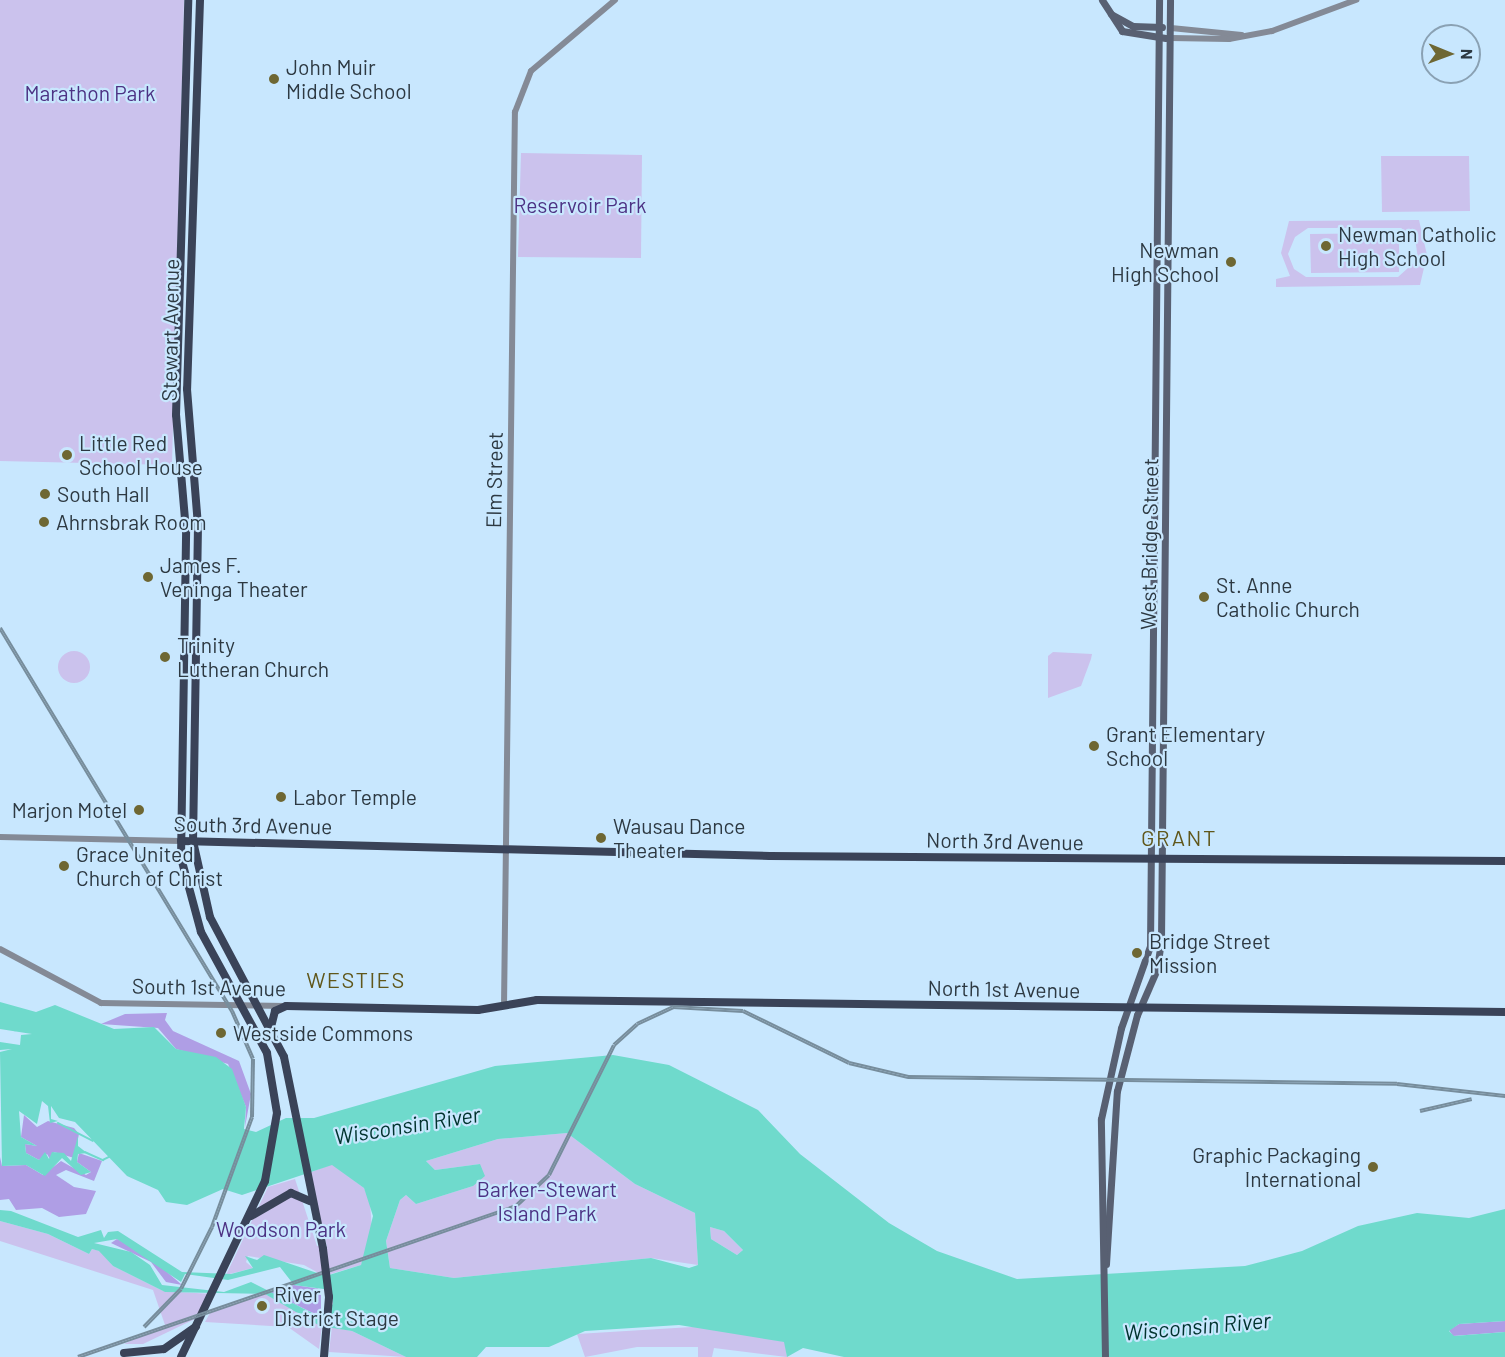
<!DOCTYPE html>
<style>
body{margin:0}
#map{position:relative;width:1505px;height:1357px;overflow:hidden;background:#c8e7fe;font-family:Barlow,sans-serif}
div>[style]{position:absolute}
.green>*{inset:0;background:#cbc2ed}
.round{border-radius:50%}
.forest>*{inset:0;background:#af9ee5}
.water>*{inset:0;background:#6fdacc}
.stream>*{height:1.5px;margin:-0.75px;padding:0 0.75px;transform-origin:0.75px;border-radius:0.75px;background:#6fdacc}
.tertiary>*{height:6px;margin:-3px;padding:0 3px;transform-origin:3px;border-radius:3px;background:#848a96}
.secondary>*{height:7px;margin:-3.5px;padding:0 3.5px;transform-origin:3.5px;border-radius:3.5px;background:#586072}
.primary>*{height:8px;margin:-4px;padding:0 4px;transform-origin:4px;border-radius:4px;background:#3a4358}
.rail>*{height:4px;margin-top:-2px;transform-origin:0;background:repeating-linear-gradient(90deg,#c8e7fe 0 4.5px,#778d9c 0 9px);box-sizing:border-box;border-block:2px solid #778d9c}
.primary-bridge>*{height:8px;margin:-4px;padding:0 4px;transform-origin:4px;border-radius:4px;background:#3a4358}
.dots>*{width:16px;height:16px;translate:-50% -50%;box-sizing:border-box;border:3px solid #c8e7fe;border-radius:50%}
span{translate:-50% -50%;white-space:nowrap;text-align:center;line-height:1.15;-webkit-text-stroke:4.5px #c8e7fe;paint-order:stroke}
.poi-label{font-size:21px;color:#2d3942}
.left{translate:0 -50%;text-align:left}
.right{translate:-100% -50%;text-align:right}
.park-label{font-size:21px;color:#4d3284}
.street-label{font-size:21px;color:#2d3942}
.neighbourhood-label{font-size:22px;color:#60571b;letter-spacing:1.5px}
.water-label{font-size:22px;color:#00332e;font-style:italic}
.north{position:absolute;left:1421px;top:24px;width:60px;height:60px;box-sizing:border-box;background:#c8e7fe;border:2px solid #8aa1b3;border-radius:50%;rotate:91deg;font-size:16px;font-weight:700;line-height:24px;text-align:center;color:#2d3942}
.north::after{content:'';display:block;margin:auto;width:21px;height:27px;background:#6e6733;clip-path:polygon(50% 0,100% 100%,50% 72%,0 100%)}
</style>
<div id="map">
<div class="green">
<div style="clip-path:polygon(0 0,184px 0,172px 465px,0 461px)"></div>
<div style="clip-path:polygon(521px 153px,642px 155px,641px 258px,518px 257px)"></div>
<div style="clip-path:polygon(1381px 156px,1469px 156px,1470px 211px,1382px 212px)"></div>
<div style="clip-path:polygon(evenodd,1419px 220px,1427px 255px,1420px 285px,1276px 287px,1276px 279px,1290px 276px,1281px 253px,1289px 221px,1419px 220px,1308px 228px,1401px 228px,1415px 238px,1418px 259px,1398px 277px,1306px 277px,1294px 269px,1288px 254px,1295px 237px,1308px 228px)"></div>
<div style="clip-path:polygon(1399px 233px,1399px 272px,1311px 273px,1310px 234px)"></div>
<div class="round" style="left:58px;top:651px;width:32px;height:32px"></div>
<div style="clip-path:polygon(1053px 652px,1092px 654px,1091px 659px,1081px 686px,1048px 698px,1048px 656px)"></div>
<div style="clip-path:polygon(567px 1133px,635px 1184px,695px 1213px,698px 1265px,651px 1258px,454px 1278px,390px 1268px,386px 1241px,400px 1200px,406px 1195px,416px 1204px,473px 1186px,480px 1164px,435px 1170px,426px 1161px,498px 1139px)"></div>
<div style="clip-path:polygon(332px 1164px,364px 1188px,370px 1202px,372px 1231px,361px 1265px,324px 1276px,304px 1265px,248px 1256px,246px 1262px,253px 1268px,226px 1275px,268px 1187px,295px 1179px,317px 1246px,327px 1247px,309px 1173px)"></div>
<div style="clip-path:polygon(0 1221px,48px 1234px,89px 1254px,92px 1249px,100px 1251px,113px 1266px,163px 1291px,212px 1294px,195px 1319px,143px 1344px,124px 1344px,165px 1325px,153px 1290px,0 1241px)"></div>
<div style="clip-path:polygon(710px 1227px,724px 1231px,743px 1250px,737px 1255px,711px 1239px)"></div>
<div style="clip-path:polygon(265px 1294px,322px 1326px,319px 1349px,288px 1327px,205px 1322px,211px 1311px)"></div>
<div style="clip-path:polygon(708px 1326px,785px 1342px,787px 1357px,714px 1348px,712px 1357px,698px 1357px,698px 1347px,637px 1347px,585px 1357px,577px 1334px)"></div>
<div style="clip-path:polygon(332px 1327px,352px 1331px,406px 1357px,329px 1352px)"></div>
</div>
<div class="forest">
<div style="clip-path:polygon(167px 1013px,165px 1020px,173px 1031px,239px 1061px,251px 1094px,245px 1127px,246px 1107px,228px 1064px,176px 1049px,158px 1028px,101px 1024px,125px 1014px)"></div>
<div style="clip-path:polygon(24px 1115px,37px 1127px,48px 1121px,74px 1128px,79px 1134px,74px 1158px,54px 1152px,50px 1159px,47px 1154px,39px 1160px,26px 1153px,25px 1144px,37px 1146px,21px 1137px)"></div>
<div style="clip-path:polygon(79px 1153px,102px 1161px,94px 1181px,66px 1170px,56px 1175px,74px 1187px,96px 1191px,86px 1214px,59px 1217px,42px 1208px,16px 1210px,9px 1199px,0 1200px,0 1157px,2px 1166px,26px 1165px,43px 1175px,61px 1161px,86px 1175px,91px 1172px,77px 1162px)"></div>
<div style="clip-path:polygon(117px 1239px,144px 1252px,182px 1285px,166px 1282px,151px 1262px,111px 1243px)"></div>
<div style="clip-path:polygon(294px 1285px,321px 1289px,321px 1317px,270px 1292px)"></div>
<div style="clip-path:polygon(1505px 1321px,1505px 1332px,1453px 1336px,1449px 1330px,1459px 1324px)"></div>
</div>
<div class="water">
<div style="clip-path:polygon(evenodd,0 1002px,36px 1012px,55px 1005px,114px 1029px,154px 1027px,176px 1049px,216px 1057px,232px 1069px,246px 1107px,244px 1129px,256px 1132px,286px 1118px,314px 1118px,495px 1066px,613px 1055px,669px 1065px,758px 1110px,800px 1154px,889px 1223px,937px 1251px,1017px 1279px,1245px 1266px,1302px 1251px,1358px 1226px,1417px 1213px,1469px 1218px,1505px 1209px,1505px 1321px,1459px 1324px,1449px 1331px,1454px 1336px,1505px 1332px,1505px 1357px,844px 1357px,803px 1348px,787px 1357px,784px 1342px,679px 1325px,585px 1331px,549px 1347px,486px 1347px,477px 1357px,406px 1357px,352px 1331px,320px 1326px,265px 1294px,165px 1292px,113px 1266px,99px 1251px,92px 1249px,89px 1254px,48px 1234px,0 1221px,0 1210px,11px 1211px,78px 1237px,101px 1230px,104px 1238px,108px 1232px,118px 1231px,182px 1272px,231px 1274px,253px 1268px,245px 1256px,257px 1260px,264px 1255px,326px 1276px,361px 1265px,373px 1216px,364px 1188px,332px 1165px,242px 1195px,223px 1189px,187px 1205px,166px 1202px,158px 1190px,127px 1176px,75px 1122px,59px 1118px,51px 1106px,51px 1119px,58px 1121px,50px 1123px,48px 1106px,42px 1101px,37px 1124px,19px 1111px,21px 1137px,37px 1146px,25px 1144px,26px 1153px,39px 1160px,45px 1152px,49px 1159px,52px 1152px,64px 1153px,71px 1161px,78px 1136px,78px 1146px,87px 1153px,78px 1154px,77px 1162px,91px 1172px,81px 1175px,62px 1158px,45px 1176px,26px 1165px,2px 1166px,0 1052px,12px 1049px,0 1050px,0 1042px,20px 1045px,21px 1035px,32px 1034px,0 1029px,0 1002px,567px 1133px,635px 1184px,695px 1213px,698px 1265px,689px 1268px,651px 1258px,454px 1278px,390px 1268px,386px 1241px,400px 1200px,406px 1195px,416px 1204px,473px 1186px,485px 1176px,480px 1164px,435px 1170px,426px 1161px,498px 1139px,567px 1133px,0 1002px,710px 1227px,724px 1231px,743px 1250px,737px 1255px,711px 1239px,710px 1227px,0 1002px,117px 1239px,181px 1282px,185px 1274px,228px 1280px,280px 1267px,294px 1285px,331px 1290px,333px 1304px,320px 1317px,251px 1282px,224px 1292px,162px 1285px,150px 1265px,131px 1252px,94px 1243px,117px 1239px)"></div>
</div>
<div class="stream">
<div style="left:58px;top:1123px;width:39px;rotate:27deg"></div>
<div style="left:85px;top:1152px;width:20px;rotate:24deg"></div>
<div style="left:103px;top:1160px;width:7px;rotate:-27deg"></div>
</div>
<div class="tertiary">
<div style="left:1171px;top:28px;width:71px;rotate:5.6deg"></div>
<div style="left:1171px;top:38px;width:58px;rotate:1deg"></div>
<div style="left:1229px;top:39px;width:44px;rotate:-10.5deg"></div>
<div style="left:1272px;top:31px;width:90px;rotate:-20.3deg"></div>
<div style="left:0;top:837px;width:181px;rotate:1.3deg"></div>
<div style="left:0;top:949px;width:115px;rotate:28.1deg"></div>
<div style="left:101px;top:1003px;width:184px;rotate:0.9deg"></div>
<div style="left:504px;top:1006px;width:894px;rotate:-89.3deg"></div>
<div style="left:515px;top:112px;width:44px;rotate:-68.7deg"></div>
<div style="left:531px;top:71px;width:110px;rotate:-40.2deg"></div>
</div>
<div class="secondary">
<div style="left:1102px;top:0;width:37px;rotate:57deg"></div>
<div style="left:1122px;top:31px;width:44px;rotate:9.2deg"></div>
<div style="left:1111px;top:14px;width:25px;rotate:29deg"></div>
<div style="left:1133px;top:26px;width:29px;rotate:2deg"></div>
<div style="left:1106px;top:1264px;width:173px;rotate:-86.4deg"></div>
<div style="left:1117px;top:1091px;width:79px;rotate:-75.3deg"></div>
<div style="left:1137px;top:1015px;width:50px;rotate:-66.5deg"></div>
<div style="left:1157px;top:969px;width:28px;rotate:-82deg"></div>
<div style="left:1161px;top:941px;width:941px;rotate:-89.45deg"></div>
<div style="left:1105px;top:1357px;width:238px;rotate:-91deg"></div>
<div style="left:1101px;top:1119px;width:93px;rotate:-77.6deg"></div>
<div style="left:1121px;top:1028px;width:87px;rotate:-70.5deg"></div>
<div style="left:1150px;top:946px;width:946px;rotate:-89.45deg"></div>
</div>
<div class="primary">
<div style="left:200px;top:0;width:389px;rotate:91.9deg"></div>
<div style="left:187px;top:389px;width:136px;rotate:85.4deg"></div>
<div style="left:198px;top:525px;width:316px;rotate:90.9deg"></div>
<div style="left:193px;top:841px;width:78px;rotate:77.4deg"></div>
<div style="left:210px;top:917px;width:158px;rotate:62.1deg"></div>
<div style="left:284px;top:1057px;width:196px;rotate:78.5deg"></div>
<div style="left:181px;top:841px;width:589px;rotate:1.46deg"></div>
<div style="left:770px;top:856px;width:735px;rotate:0.39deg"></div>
<div style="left:271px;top:1027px;width:16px;rotate:-76deg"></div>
<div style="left:275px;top:1011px;width:12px;rotate:-24deg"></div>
<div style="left:286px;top:1006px;width:192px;rotate:1.2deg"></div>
<div style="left:478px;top:1010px;width:60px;rotate:-9.6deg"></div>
<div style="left:537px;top:1000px;width:968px;rotate:0.71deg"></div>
<div style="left:251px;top:1216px;width:46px;rotate:-29.9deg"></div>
<div style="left:291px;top:1193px;width:21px;rotate:23deg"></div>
<div style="left:124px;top:1353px;width:40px;rotate:-5.7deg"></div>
<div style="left:164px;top:1349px;width:39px;rotate:-35deg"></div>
<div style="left:181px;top:1357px;width:195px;rotate:-64.5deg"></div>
<div style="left:265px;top:1181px;width:69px;rotate:-80deg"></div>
<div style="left:277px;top:1113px;width:61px;rotate:-99.5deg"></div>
<div style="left:267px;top:1053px;width:138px;rotate:-118.6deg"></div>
<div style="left:201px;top:932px;width:77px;rotate:-105.1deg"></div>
<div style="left:181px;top:858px;width:327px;rotate:-89.1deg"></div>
<div style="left:186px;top:531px;width:116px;rotate:-94.9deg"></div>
<div style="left:176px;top:415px;width:415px;rotate:-88.3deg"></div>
</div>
<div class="rail">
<div style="left:0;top:628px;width:448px;rotate:58.8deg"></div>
<div style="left:232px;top:1011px;width:52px;rotate:66.4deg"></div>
<div style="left:253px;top:1059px;width:58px;rotate:91deg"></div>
<div style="left:252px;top:1117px;width:117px;rotate:110deg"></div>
<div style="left:212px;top:1227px;width:69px;rotate:116.6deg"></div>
<div style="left:181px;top:1289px;width:53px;rotate:134.2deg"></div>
<div style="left:1420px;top:1111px;width:53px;rotate:-13deg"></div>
<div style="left:78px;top:1357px;width:463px;rotate:-19deg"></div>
<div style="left:516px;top:1206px;width:45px;rotate:-43.2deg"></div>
<div style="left:549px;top:1175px;width:145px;rotate:-63.4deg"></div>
<div style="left:614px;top:1045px;width:31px;rotate:-42deg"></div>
<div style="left:637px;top:1024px;width:40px;rotate:-25deg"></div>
<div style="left:673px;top:1007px;width:70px;rotate:3.3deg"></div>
<div style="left:743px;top:1011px;width:118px;rotate:26.1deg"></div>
<div style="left:849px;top:1063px;width:61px;rotate:13.3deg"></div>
<div style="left:908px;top:1077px;width:489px;rotate:0.8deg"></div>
<div style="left:1397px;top:1084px;width:109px;rotate:6.3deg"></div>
</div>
<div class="primary-bridge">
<div style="left:323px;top:1249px;width:48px;rotate:82.9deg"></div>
<div style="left:329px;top:1297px;width:60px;rotate:94.8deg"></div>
</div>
<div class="dots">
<div style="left:274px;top:79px;background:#6e6733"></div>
<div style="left:1326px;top:246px;background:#6e6733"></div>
<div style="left:1231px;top:262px;background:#6e6733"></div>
<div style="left:67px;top:455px;background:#6e6733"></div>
<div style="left:45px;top:494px;background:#6e6733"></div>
<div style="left:44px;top:522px;background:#6e6733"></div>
<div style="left:148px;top:577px;background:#6e6733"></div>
<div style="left:1204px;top:597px;background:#6e6733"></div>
<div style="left:165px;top:657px;background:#6e6733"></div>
<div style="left:1094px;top:746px;background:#6e6733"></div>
<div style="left:281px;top:797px;background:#6e6733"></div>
<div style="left:139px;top:810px;background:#6e6733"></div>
<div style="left:601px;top:838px;background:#6e6733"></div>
<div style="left:64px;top:866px;background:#6e6733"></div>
<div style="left:1137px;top:953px;background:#6e6733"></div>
<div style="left:221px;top:1033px;background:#6e6733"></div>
<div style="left:1373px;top:1167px;background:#6e6733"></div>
<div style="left:262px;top:1306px;background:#6e6733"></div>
</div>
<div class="poi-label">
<span class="left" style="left:286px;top:79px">John Muir<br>Middle School</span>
<span class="left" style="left:1338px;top:246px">Newman Catholic<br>High School</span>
<span class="right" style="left:1219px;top:262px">Newman<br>High School</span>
<span class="left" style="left:79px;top:455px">Little Red<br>School House</span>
<span class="left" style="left:57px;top:494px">South Hall</span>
<span class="left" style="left:56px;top:522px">Ahrnsbrak Room</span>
<span class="left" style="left:160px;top:577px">James F.<br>Veninga Theater</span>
<span class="left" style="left:1216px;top:597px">St. Anne<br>Catholic Church</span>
<span class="left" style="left:177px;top:657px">Trinity<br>Lutheran Church</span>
<span class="left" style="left:1106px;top:746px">Grant Elementary<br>School</span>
<span class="left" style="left:293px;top:797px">Labor Temple</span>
<span class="right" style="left:127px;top:810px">Marjon Motel</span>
<span class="left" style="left:613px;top:838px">Wausau Dance<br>Theater</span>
<span class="left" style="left:76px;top:866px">Grace United<br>Church of Christ</span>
<span class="left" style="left:1149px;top:953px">Bridge Street<br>Mission</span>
<span class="left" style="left:233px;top:1033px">Westside Commons</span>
<span class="right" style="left:1361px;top:1167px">Graphic Packaging<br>International</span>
<span class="left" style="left:274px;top:1306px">River<br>District Stage</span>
</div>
<div class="park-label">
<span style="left:90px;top:93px">Marathon Park</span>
<span style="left:580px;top:205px">Reservoir Park</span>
<span style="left:547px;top:1201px">Barker-Stewart<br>Island Park</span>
<span style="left:281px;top:1229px">Woodson Park</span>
</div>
<div class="street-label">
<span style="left:170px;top:330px;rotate:-89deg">Stewart Avenue</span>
<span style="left:494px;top:480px;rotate:-89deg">Elm Street</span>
<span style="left:1149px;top:544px;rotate:-89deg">West Bridge Street</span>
<span style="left:253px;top:825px;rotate:1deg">South 3rd Avenue</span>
<span style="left:1005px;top:841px;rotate:1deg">North 3rd Avenue</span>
<span style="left:209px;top:987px;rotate:1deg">South 1st Avenue</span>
<span style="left:1004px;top:989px;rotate:1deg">North 1st Avenue</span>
</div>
<div class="neighbourhood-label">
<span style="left:1179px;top:838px">GRANT</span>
<span style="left:356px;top:980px">WESTIES</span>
</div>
<div class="water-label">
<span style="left:407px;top:1125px;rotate:-9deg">Wisconsin River</span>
<span style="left:1197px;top:1326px;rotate:-5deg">Wisconsin River</span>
</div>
<div class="north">N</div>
</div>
